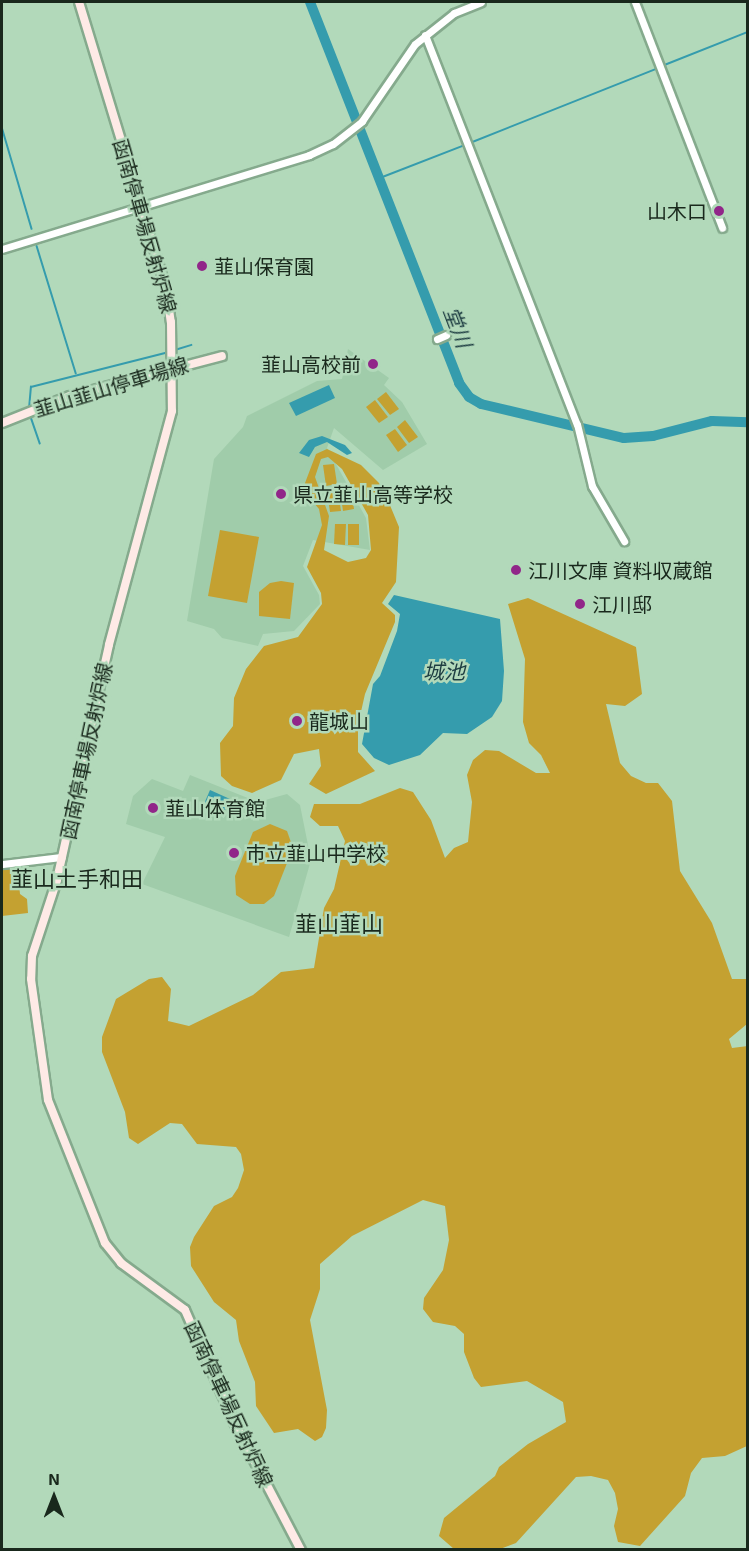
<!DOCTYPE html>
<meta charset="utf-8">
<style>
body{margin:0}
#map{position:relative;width:749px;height:1551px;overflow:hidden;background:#b2d9ba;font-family:"Exo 2","Noto Sans JP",sans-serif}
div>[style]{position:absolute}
.built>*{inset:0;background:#a0ccaa}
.green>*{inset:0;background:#c4a131}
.water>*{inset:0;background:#359cad}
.stream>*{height:1.5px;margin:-0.75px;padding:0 0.75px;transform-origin:0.75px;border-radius:0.75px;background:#359cad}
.river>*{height:10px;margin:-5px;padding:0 5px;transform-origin:5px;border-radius:5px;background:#359cad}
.roads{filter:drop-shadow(2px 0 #85aa8d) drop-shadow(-2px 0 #85aa8d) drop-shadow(0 2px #85aa8d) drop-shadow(0 -2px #85aa8d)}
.tertiary>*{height:7px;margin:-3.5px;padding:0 3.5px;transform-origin:3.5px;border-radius:3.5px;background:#fff}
.secondary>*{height:8px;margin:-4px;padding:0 4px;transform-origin:4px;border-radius:4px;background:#feeae6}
.dots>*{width:16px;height:16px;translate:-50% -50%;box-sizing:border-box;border:3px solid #b2d9ba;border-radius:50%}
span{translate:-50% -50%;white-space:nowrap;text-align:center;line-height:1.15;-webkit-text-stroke:5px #b2d9ba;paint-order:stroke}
.poi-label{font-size:20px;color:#19281c}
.right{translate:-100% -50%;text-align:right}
.left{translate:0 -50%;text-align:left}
.street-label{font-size:20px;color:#19281c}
.water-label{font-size:21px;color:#1e3d42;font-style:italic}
.quarter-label{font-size:22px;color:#19281c}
.frame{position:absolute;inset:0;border:3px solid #19281c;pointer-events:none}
.north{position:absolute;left:24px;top:1467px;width:60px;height:60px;-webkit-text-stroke:4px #b2d9ba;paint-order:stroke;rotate:0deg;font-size:16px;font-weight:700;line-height:24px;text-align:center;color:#19281c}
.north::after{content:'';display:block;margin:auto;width:21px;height:27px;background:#19281c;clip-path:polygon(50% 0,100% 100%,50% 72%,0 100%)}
</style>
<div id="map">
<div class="built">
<div style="clip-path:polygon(348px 349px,389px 378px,384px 385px,402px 402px,427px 444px,383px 470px,334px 428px,327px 448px,366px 518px,370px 550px,313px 540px,303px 566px,319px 595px,320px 604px,294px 631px,263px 634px,258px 646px,222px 638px,214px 629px,187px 621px,214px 459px,243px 427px,247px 416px,317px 381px,342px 379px)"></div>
<div style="clip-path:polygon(190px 775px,258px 802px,287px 794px,300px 805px,311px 860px,289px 937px,142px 884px,165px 837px,126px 824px,133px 796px,152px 779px,183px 791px)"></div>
</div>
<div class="green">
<div style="clip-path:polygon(386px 392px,399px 409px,390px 415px,377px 399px)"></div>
<div style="clip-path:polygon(375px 400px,388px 417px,379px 423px,366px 407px)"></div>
<div style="clip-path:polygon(405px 420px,418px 437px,409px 443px,397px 427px)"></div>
<div style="clip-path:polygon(395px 429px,407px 445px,398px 452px,386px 435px)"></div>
<div style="clip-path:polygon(evenodd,327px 449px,361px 465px,382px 486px,399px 527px,396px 582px,382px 603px,395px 615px,395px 622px,365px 694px,358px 725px,358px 752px,375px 771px,326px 794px,309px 784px,321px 766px,319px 749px,294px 754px,281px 780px,252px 793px,232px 786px,221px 776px,220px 743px,233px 726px,234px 698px,246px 669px,264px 646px,298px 637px,322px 604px,321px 593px,307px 567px,322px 525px,319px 509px,308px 496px,305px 483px,316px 454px,327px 449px,328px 457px,342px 469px,368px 515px,371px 550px,366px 558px,348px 562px,324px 550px,329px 516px,315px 477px,321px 459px,328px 457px)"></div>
<div style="clip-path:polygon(334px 464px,337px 484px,326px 486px,323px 465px)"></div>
<div style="clip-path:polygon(351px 489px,354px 509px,343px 511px,340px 490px)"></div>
<div style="clip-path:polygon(338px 490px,341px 511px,330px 512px,327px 492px)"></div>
<div style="clip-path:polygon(335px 524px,346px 524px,345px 545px,334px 544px)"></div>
<div style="clip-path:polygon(348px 524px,359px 524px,359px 545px,348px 545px)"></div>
<div style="clip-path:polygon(220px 530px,259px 537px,247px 603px,208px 596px)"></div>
<div style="clip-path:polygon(281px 581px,294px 583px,290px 619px,259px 616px,259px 592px,270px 583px)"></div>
<div style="clip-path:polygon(528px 598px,636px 647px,642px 694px,625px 706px,606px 704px,620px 763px,631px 776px,646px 783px,658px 783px,672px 801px,680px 871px,712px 923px,732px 979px,747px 979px,747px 1024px,729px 1039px,732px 1048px,748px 1046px,747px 1446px,725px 1456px,702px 1458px,691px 1473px,685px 1496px,640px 1546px,618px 1542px,614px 1526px,618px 1509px,615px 1493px,608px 1480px,591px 1476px,576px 1477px,516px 1543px,500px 1549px,454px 1549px,439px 1536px,444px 1518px,495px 1476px,499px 1467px,528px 1444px,566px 1422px,563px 1402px,527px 1381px,481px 1387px,474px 1378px,464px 1352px,464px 1334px,455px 1326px,433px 1322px,423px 1309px,424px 1298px,443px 1270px,449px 1240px,445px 1206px,423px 1200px,352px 1236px,320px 1264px,320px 1289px,310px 1320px,327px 1410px,326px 1428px,322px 1437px,315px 1441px,298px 1429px,274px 1433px,256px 1406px,255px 1382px,239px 1341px,236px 1320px,214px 1302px,191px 1266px,190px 1247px,194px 1237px,214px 1206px,232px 1197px,238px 1188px,244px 1170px,241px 1154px,236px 1147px,197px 1144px,182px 1124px,170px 1123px,138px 1144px,129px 1138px,125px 1112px,102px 1052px,102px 1037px,116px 999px,149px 979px,162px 977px,171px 989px,168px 1021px,189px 1026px,253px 995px,281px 972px,314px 968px,324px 908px,334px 889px,345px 841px,338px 826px,320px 826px,310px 817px,314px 804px,360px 804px,400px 788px,413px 792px,431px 820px,445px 858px,454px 848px,468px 842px,472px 802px,467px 775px,473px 760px,485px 750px,499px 751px,536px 773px,550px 773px,541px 755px,529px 743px,523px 722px,525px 659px,508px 604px)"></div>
<div style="clip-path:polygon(270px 824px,287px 831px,293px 848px,274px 896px,264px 904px,250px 904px,236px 895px,235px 876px,253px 832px)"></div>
<div style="clip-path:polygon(17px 867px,20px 894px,27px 899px,28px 913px,2px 916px,2px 869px)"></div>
</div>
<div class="water">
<div style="clip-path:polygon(329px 385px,335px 398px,296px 416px,289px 403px)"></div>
<div style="clip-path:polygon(322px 436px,345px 445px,352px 453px,347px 455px,327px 442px,315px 447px,309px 457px,299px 453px,309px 440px)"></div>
<div style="clip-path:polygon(394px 595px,500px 619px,504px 671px,502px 701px,492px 717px,467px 734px,443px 733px,420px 755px,389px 765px,374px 758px,362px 744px,373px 684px,380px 676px,397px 631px,400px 614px,388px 604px)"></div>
<div style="clip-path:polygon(210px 790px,230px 799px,224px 812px,204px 804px)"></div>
</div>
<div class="stream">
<div style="left:662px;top:66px;width:92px;rotate:-21.6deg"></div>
<div style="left:2px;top:127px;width:106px;rotate:73.6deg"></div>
<div style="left:470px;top:143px;width:202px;rotate:-21.7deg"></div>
<div style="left:380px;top:178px;width:91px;rotate:-21.2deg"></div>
<div style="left:37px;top:246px;width:133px;rotate:72.9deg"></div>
<div style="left:175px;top:350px;width:17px;rotate:-17deg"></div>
<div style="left:29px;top:409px;width:22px;rotate:-85deg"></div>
<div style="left:31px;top:387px;width:138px;rotate:-14.2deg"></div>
<div style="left:30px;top:414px;width:31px;rotate:71deg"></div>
</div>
<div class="river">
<div style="left:310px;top:2px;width:409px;rotate:68.6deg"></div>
<div style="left:459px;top:383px;width:17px;rotate:54deg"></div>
<div style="left:469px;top:397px;width:14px;rotate:30deg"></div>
<div style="left:481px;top:404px;width:147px;rotate:13.4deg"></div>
<div style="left:624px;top:438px;width:29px;rotate:-4deg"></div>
<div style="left:653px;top:436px;width:61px;rotate:-14.3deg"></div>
<div style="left:712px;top:421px;width:36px;rotate:2deg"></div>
</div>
<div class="roads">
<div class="tertiary">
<div style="left:635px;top:2px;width:242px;rotate:68.9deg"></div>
<div style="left:425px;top:35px;width:418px;rotate:68.7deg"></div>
<div style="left:577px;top:424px;width:64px;rotate:76.4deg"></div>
<div style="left:592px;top:486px;width:64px;rotate:59.8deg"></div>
<div style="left:2px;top:249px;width:321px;rotate:-17deg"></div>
<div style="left:309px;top:155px;width:26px;rotate:-25deg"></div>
<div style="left:333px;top:144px;width:37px;rotate:-38deg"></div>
<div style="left:362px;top:121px;width:93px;rotate:-55.5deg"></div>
<div style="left:415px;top:44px;width:50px;rotate:-38.5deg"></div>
<div style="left:454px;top:13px;width:29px;rotate:-22deg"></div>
<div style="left:437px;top:339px;width:10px;rotate:-24deg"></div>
<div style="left:2px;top:864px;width:60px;rotate:-6.7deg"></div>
</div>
<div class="secondary">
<div style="left:79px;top:2px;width:299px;rotate:73.1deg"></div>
<div style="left:166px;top:288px;width:34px;rotate:82deg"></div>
<div style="left:171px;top:322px;width:89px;rotate:89.4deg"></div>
<div style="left:172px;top:411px;width:242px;rotate:105.1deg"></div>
<div style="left:109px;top:645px;width:241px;rotate:102.5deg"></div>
<div style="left:57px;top:880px;width:80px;rotate:108.2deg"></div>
<div style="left:32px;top:956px;width:23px;rotate:92deg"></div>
<div style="left:31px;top:979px;width:122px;rotate:82deg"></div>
<div style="left:48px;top:1100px;width:154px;rotate:68.3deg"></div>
<div style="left:105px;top:1243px;width:26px;rotate:51deg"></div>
<div style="left:121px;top:1263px;width:79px;rotate:36.3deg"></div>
<div style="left:185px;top:1310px;width:124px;rotate:66.3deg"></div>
<div style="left:235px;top:1424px;width:142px;rotate:62.4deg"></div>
<div style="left:2px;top:423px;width:73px;rotate:-21.7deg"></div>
<div style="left:70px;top:396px;width:157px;rotate:-14.7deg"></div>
</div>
</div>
<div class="dots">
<div style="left:719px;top:211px;background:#912689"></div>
<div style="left:202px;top:266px;background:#912689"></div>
<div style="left:373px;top:364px;background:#912689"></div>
<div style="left:281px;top:494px;background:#912689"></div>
<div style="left:516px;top:570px;background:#912689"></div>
<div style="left:580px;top:604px;background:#912689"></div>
<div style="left:297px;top:721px;background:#912689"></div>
<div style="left:153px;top:808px;background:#912689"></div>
<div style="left:234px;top:853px;background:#912689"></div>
</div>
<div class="poi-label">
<span class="right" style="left:707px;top:211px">山木口</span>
<span class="left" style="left:214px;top:266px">韮山保育園</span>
<span class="right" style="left:361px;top:364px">韮山高校前</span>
<span class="left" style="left:293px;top:494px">県立韮山高等学校</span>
<span class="left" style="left:528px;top:570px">江川文庫 資料収蔵館</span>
<span class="left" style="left:592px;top:604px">江川邸</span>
<span class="left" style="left:309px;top:721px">龍城山</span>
<span class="left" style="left:165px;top:808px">韮山体育館</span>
<span class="left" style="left:246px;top:853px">市立韮山中学校</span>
</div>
<div class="street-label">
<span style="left:145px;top:226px;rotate:74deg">函南停車場反射炉線</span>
<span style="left:111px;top:387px;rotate:-17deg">韮山韮山停車場線</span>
<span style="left:86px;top:751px;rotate:-78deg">函南停車場反射炉線</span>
<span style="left:229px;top:1404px;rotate:65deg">函南停車場反射炉線</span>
</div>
<div class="water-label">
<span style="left:458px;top:327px;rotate:69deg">堂川</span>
<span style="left:444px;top:671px">城池</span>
</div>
<div class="quarter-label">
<span style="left:77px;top:879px">韮山土手和田</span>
<span style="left:339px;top:924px">韮山韮山</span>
</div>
<div class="frame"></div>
<div class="north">N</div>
</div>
